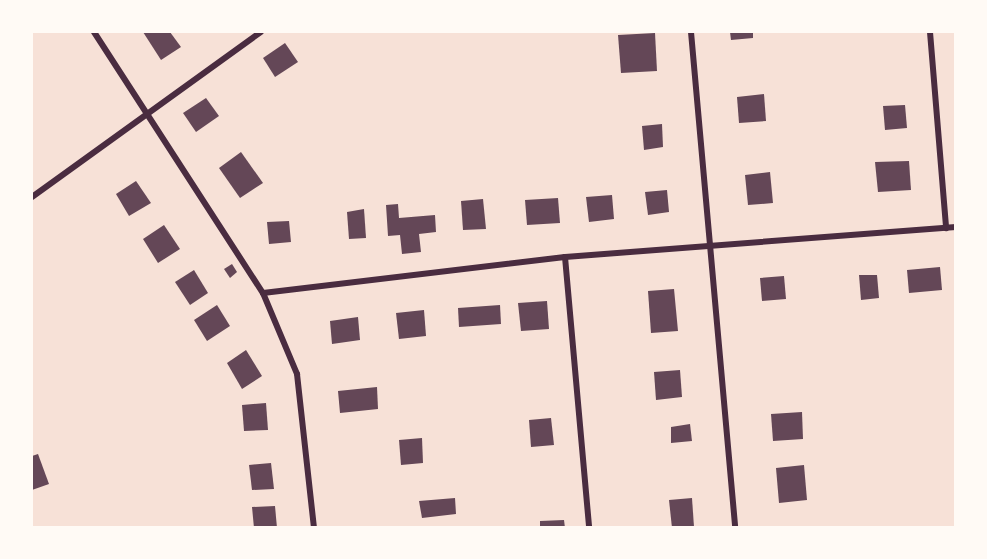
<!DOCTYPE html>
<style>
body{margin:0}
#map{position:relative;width:987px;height:559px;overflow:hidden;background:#f7e1d7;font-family:"DM Sans",sans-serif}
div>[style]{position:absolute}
.building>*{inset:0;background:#644757}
.minor>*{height:6px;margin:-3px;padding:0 3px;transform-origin:3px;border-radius:3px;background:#4a2c40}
span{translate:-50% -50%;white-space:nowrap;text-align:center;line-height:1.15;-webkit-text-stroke:4.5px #fffaf5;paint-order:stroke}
.frame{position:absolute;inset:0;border:33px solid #fffaf5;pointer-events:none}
</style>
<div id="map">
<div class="building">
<div style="clip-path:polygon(143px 32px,170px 32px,181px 47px,161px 60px)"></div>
<div style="clip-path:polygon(730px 32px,753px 32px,753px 38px,731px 40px)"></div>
<div style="clip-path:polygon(655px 33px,657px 71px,621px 73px,618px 35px)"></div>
<div style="clip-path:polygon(285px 43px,298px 62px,275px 77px,263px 58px)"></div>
<div style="clip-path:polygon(764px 94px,766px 121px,739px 123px,737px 97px)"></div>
<div style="clip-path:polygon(206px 98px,219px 116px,196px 132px,183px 113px)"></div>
<div style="clip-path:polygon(905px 105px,907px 128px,885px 130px,883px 106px)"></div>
<div style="clip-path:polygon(662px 124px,663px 147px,644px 150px,642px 126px)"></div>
<div style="clip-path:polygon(241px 152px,263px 183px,240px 198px,219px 168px)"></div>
<div style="clip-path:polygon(909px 161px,911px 190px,878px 192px,875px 162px)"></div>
<div style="clip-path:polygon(770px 172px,773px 203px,748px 205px,745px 175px)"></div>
<div style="clip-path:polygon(136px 181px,151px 203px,129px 216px,116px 194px)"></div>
<div style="clip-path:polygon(667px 190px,669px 212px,648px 215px,645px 192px)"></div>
<div style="clip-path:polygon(612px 195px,614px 219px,589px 222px,586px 197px)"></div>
<div style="clip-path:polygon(558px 198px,560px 223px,527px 225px,525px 200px)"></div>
<div style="clip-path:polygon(483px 199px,486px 229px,463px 230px,461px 201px)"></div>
<div style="clip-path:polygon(398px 204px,399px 218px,435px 215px,436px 232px,419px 234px,421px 252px,402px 254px,400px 235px,388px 236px,386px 205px)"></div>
<div style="clip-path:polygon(364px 209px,366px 238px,349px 239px,347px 212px)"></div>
<div style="clip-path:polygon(289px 221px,291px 242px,269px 244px,267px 222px)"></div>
<div style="clip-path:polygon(164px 225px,180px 249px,158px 263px,143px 239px)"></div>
<div style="clip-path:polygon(232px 264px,237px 272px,230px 278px,224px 269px)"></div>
<div style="clip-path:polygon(940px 267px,942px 290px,909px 293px,907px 270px)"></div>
<div style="clip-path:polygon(194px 270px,208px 293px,190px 305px,175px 282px)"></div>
<div style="clip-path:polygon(859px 275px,877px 275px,879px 298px,861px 300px)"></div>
<div style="clip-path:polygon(784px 276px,786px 299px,762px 301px,760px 278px)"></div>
<div style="clip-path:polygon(674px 289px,678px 331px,651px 333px,648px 291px)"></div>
<div style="clip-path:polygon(547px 301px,549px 329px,521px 331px,518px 303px)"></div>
<div style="clip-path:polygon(217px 305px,230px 326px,207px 341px,194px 320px)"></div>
<div style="clip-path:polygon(500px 305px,501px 324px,459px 327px,458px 308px)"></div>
<div style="clip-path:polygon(424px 310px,426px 336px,399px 339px,396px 313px)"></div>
<div style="clip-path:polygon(358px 317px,360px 340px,332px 344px,330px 321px)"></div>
<div style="clip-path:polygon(246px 350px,262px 376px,242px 389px,227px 363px)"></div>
<div style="clip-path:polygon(680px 370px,682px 397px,656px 400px,654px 372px)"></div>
<div style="clip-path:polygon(377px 387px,378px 409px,340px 413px,338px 391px)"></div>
<div style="clip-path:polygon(266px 403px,268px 430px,244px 431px,242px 405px)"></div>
<div style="clip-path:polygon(802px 412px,803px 439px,773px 441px,771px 414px)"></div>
<div style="clip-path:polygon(551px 418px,554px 445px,531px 447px,529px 420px)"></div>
<div style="clip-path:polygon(690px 424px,692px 441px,671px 443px,671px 427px)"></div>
<div style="clip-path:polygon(422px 438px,423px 463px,401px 465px,399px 440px)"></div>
<div style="clip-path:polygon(38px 454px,49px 484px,32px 490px,32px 456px)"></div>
<div style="clip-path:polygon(271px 463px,274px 489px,252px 490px,249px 465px)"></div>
<div style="clip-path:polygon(804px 465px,807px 500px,779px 503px,776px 468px)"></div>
<div style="clip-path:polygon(455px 498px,456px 514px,422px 518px,419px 501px)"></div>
<div style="clip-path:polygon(692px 498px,694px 527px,672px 528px,669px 500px)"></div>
<div style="clip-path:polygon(275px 506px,277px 528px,254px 528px,252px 507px)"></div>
<div style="clip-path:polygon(564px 520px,565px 528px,540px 528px,540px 521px)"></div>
</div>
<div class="minor">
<div style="left:94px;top:32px;width:311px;rotate:57.1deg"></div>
<div style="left:263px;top:293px;width:88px;rotate:67.2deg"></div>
<div style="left:297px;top:374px;width:155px;rotate:83.7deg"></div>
<div style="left:691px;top:32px;width:498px;rotate:84.9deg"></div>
<div style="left:930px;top:32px;width:197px;rotate:85.3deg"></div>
<div style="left:32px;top:197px;width:282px;rotate:-35.8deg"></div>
<div style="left:565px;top:257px;width:272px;rotate:84.9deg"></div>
<div style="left:263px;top:293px;width:304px;rotate:-6.8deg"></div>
<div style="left:565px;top:257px;width:392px;rotate:-4.4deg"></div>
</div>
<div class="frame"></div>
</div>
